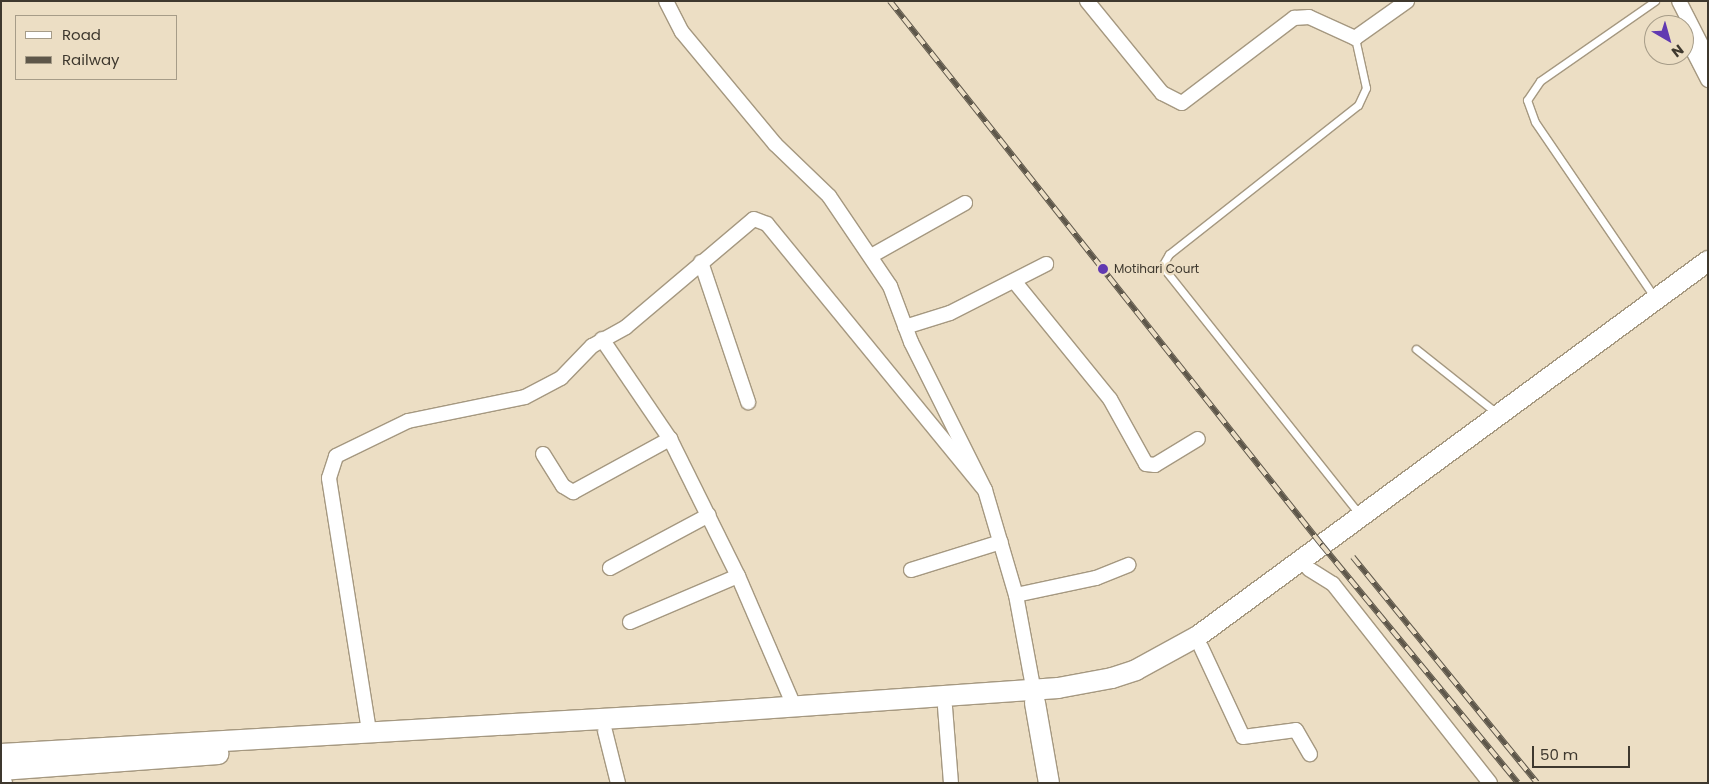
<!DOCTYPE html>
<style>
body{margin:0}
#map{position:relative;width:1709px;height:784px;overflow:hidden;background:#ecdec4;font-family:Poppins,sans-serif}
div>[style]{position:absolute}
.roads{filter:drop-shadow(1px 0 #a59880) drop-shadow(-1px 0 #a59880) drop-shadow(0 1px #a59880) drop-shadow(0 -1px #a59880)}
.lane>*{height:7px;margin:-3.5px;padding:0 3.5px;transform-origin:3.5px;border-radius:3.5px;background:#fff}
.street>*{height:14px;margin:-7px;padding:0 7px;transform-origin:7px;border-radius:7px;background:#fff}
.secondary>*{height:20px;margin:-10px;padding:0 10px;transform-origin:10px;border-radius:10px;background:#fff}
.rail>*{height:5.5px;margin-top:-2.75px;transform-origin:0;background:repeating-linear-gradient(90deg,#ecdec4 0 11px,#5e574a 0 22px);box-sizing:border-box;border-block:1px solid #5e574a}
.dots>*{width:14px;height:14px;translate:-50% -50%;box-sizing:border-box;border:2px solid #ecdec4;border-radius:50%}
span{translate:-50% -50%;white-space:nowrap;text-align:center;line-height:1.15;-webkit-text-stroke:5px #ecdec4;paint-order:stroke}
.poi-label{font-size:12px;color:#3e382e}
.left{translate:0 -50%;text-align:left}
.frame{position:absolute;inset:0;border:2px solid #3e382e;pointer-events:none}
.legend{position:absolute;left:15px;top:15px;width:162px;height:65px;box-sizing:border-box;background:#ecdec4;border:1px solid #a69c88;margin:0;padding:6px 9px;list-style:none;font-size:15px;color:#3e382e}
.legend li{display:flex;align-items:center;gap:10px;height:25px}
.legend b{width:25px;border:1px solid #a69c88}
.north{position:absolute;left:1644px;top:15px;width:50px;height:50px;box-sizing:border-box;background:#ecdec4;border:1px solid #a69c88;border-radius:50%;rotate:142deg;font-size:14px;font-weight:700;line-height:20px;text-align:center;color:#3e382e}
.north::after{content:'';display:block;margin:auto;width:18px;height:22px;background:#6139b1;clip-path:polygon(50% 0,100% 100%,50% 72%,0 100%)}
.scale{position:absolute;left:1532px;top:746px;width:98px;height:22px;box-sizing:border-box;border:2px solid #3e382e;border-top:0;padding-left:6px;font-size:15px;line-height:18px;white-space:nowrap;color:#3e382e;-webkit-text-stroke:4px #ecdec4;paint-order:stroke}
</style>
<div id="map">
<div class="roads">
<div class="lane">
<div style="left:1655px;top:1px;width:140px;rotate:145.2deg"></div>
<div style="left:1540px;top:81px;width:23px;rotate:124deg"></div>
<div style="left:1527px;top:100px;width:23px;rotate:70deg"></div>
<div style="left:1535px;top:122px;width:213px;rotate:55.7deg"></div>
<div style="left:1355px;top:38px;width:51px;rotate:77.6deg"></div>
<div style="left:1366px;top:88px;width:19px;rotate:115deg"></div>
<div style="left:1358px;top:105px;width:241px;rotate:141.7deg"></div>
<div style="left:1169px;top:254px;width:14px;rotate:120deg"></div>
<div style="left:1162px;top:266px;width:318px;rotate:51.5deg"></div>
<div style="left:1416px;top:349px;width:105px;rotate:38.4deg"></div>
</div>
<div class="street">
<div style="left:666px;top:1px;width:35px;rotate:63deg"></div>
<div style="left:682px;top:32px;width:146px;rotate:50.3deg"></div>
<div style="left:775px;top:144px;width:75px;rotate:43.9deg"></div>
<div style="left:829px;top:196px;width:109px;rotate:55.9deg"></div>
<div style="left:890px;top:286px;width:60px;rotate:69.4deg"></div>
<div style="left:911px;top:342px;width:165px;rotate:63.4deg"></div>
<div style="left:985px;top:490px;width:109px;rotate:73.6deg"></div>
<div style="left:1016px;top:595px;width:105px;rotate:79.5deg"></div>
<div style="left:1087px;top:1px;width:119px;rotate:50.8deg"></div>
<div style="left:1162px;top:93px;width:22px;rotate:27deg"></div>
<div style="left:1182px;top:103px;width:141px;rotate:-37.2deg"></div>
<div style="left:1294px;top:18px;width:15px;rotate:-4deg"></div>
<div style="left:1309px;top:17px;width:51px;rotate:24.5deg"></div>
<div style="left:1355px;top:38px;width:64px;rotate:-35.4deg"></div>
<div style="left:1679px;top:1px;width:64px;rotate:63deg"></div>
<div style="left:1684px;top:33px;width:53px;rotate:62.9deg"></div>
<div style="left:871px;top:256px;width:108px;rotate:-29.4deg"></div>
<div style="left:701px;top:262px;width:148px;rotate:71.4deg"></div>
<div style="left:1014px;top:281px;width:152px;rotate:50.9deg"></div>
<div style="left:1110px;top:399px;width:74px;rotate:61deg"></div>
<div style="left:1146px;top:464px;width:9px;rotate:6deg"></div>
<div style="left:1155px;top:465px;width:50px;rotate:-31.2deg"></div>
<div style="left:905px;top:327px;width:47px;rotate:-17.3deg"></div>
<div style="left:950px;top:313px;width:108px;rotate:-27deg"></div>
<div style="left:602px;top:339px;width:121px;rotate:55.8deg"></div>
<div style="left:670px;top:439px;width:153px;rotate:63.6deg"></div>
<div style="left:738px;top:576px;width:142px;rotate:66.7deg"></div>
<div style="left:543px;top:454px;width:38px;rotate:58deg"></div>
<div style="left:563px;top:486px;width:12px;rotate:31deg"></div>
<div style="left:573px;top:492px;width:111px;rotate:-28.7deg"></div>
<div style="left:610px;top:568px;width:112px;rotate:-28.2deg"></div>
<div style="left:1309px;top:569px;width:28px;rotate:32deg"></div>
<div style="left:1333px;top:584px;width:253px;rotate:51.7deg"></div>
<div style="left:911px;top:570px;width:94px;rotate:-17.3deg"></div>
<div style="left:1016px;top:595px;width:82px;rotate:-12deg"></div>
<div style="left:1096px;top:578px;width:35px;rotate:-22deg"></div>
<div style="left:630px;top:622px;width:117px;rotate:-23.1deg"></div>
<div style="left:1201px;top:647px;width:99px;rotate:65deg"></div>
<div style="left:1243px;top:737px;width:53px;rotate:-7.5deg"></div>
<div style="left:1296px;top:730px;width:28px;rotate:60deg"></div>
<div style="left:945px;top:707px;width:76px;rotate:85.5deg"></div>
<div style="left:369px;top:731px;width:256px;rotate:-99deg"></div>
<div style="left:329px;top:478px;width:23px;rotate:-72deg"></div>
<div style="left:336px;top:456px;width:80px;rotate:-25.9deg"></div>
<div style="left:408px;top:421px;width:119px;rotate:-11.6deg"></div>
<div style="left:525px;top:397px;width:41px;rotate:-27.8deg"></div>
<div style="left:561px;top:378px;width:45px;rotate:-45.9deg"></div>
<div style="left:592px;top:346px;width:39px;rotate:-29deg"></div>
<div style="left:626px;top:327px;width:167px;rotate:-40.2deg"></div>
<div style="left:754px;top:219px;width:14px;rotate:21deg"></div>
<div style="left:767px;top:224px;width:344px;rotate:50.7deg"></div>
<div style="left:605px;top:731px;width:54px;rotate:76deg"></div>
<div style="left:1px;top:770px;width:14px;rotate:73deg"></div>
</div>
<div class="secondary">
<div style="left:1035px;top:703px;width:81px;rotate:80.1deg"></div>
<div style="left:1px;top:754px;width:687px;rotate:-3.34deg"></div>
<div style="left:687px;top:714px;width:372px;rotate:-4deg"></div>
<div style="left:1058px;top:688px;width:55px;rotate:-10.5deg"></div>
<div style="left:1112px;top:678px;width:25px;rotate:-18deg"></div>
<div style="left:1136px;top:670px;width:71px;rotate:-28.7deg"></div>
<div style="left:1198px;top:636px;width:633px;rotate:-36.33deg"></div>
<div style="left:1px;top:770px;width:218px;rotate:-4.2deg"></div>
</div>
</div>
<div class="rail">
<div style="left:890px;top:1px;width:695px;rotate:51.55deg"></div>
<div style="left:1322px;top:545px;width:308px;rotate:50.5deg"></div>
<div style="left:1353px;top:557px;width:291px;rotate:50.8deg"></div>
</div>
<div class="dots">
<div style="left:1103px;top:269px;background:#6139b1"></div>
</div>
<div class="poi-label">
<span class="left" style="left:1114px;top:269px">Motihari Court</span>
</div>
<div class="frame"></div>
<ul class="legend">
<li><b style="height:6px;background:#fff"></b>Road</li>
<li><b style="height:6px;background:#5e574a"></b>Railway</li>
</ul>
<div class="north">N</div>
<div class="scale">50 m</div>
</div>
